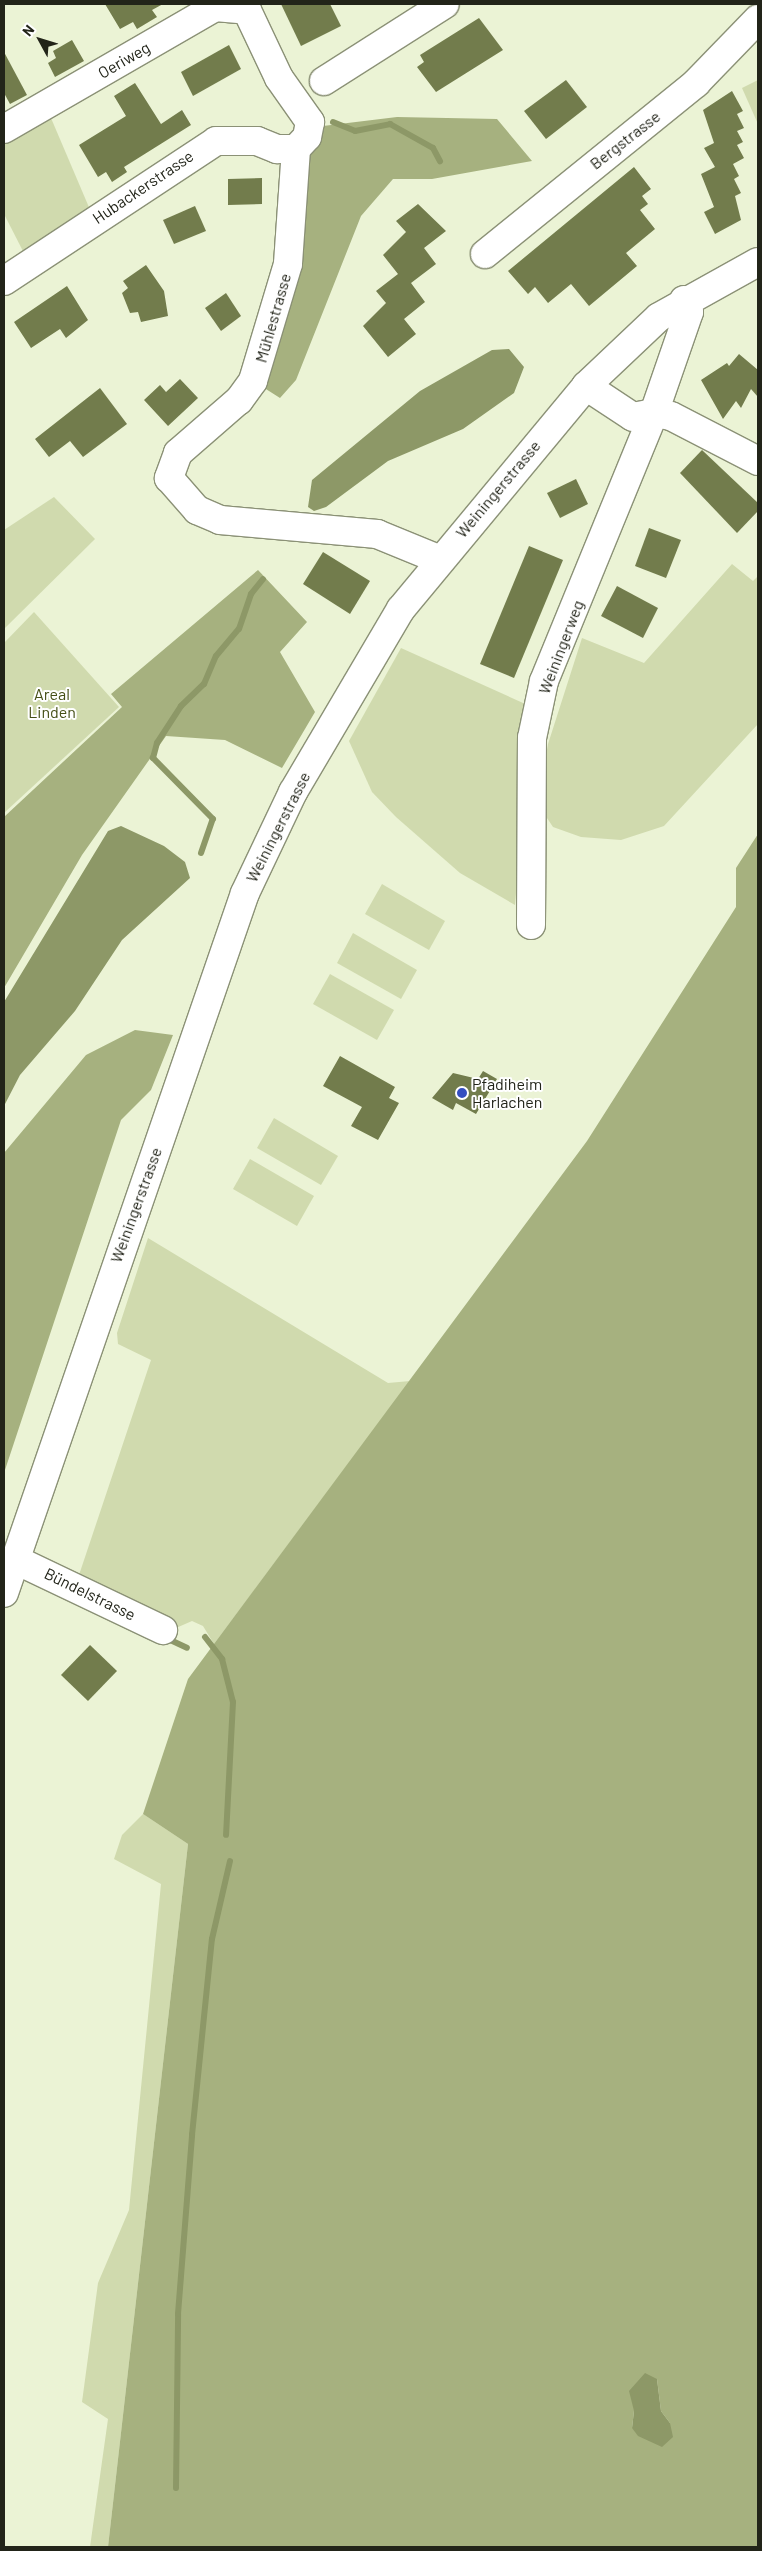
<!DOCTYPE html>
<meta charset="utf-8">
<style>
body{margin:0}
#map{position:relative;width:762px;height:2551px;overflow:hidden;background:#ebf3d5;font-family:Barlow,sans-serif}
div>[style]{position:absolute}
.green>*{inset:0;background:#d0daae}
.forest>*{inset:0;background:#a6b17f}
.water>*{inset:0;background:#8d9867}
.stream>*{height:6px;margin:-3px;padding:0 3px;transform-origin:3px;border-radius:3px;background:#8d9867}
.building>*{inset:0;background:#727c4c}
.roads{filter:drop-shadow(1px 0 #8b9176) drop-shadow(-1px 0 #8b9176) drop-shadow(0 1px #8b9176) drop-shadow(0 -1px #8b9176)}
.minor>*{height:28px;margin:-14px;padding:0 14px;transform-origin:14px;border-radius:14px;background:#fff}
.dots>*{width:14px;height:14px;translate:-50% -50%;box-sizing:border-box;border:2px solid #fff;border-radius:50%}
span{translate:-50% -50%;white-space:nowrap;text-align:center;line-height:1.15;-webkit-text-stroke:4px #fff;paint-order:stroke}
.street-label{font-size:16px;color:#222419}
.park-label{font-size:16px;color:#454f16}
.poi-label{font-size:16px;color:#222419}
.left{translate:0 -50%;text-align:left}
.frame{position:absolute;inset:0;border:5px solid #222419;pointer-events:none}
.north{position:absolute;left:15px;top:15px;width:50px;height:50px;-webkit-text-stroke:4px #fff;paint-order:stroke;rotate:309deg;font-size:14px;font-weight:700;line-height:20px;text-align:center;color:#222419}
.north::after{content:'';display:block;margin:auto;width:18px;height:22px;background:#222419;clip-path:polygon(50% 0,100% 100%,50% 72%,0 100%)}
</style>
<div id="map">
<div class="green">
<div style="clip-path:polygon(758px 80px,758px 124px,742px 88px)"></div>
<div style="clip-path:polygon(48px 111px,91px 212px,26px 257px,4px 214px,4px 135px)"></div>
<div style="clip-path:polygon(54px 497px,95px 539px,4px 629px,4px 530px)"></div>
<div style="clip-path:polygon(732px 564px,753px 581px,758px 576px,758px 724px,664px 826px,621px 840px,581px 837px,553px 827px,541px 809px,542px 778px,548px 744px,582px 638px,644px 663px)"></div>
<div style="clip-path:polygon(34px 612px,119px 707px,4px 813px,4px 643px)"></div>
<div style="clip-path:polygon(401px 648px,532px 707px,515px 905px,460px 873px,396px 817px,372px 792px,349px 741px)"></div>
<div style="clip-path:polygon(382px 884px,445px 921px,429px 950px,365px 914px)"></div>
<div style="clip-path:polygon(353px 933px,417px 970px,401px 999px,337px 963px)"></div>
<div style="clip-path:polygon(330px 974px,394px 1010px,377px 1040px,313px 1004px)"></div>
<div style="clip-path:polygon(274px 1118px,338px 1156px,321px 1185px,257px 1148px)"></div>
<div style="clip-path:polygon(250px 1159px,314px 1196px,297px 1226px,233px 1189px)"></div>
<div style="clip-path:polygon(148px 1238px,388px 1383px,410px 1381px,214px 1644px,203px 1626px,192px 1621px,176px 1628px,78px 1578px,151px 1360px,118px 1344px,117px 1333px)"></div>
<div style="clip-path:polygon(143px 1814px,188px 1844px,108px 2547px,90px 2547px,108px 2419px,82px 2402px,98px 2283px,129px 2210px,161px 1884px,114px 1859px,122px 1835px)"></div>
</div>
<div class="forest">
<div style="clip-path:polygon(397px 117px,497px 119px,532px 161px,432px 179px,393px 179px,361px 216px,296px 380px,280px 398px,258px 384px,301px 160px,313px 152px,323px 126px)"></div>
<div style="clip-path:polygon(258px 570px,307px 622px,280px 652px,315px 712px,282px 768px,225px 740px,166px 736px,82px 855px,4px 988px,4px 817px,122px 707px,111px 694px)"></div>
<div style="clip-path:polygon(evenodd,758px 834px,758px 2547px,108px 2547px,188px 1844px,143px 1814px,188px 1679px,587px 1141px,736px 907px,736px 868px,758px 834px,657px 2379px,661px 2411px,670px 2423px,632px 2428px,634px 2411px,657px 2379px)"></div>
<div style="clip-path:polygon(135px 1030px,173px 1035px,151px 1090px,121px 1120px,4px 1473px,4px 1153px,86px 1055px)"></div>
</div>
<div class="water">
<div style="clip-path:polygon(509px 349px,524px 367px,514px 393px,463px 429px,388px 461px,326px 507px,314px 511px,308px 507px,312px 480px,420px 391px,492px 350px)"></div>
<div style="clip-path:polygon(121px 826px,164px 846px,185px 862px,190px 878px,122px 940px,75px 1011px,20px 1075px,4px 1106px,4px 1002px,108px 831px)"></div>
<div style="clip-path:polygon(645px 2373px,657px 2379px,661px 2411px,670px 2423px,673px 2437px,662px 2447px,638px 2436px,632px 2428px,634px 2411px,629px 2391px)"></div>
</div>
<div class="stream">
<div style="left:333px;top:122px;width:24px;rotate:22deg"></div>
<div style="left:355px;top:131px;width:36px;rotate:-11deg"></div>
<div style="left:390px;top:124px;width:49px;rotate:29.2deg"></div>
<div style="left:433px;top:148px;width:15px;rotate:62deg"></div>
<div style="left:201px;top:853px;width:36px;rotate:-71deg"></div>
<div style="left:213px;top:819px;width:86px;rotate:-134.5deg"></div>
<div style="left:153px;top:758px;width:16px;rotate:-75deg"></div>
<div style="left:157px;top:743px;width:44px;rotate:-57deg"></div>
<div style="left:181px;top:706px;width:32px;rotate:-44deg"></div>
<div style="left:204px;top:684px;width:30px;rotate:-67deg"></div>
<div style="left:216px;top:656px;width:35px;rotate:-50deg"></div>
<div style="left:239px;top:629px;width:37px;rotate:-71deg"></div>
<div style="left:251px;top:594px;width:19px;rotate:-51deg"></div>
<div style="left:205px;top:1637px;width:28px;rotate:52deg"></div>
<div style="left:222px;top:1659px;width:44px;rotate:75.7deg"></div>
<div style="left:233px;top:1702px;width:133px;rotate:93deg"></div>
<div style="left:166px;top:1638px;width:23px;rotate:25deg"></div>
<div style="left:176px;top:2488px;width:174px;rotate:-89.3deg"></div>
<div style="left:178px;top:2314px;width:180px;rotate:-85.5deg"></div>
<div style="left:192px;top:2135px;width:197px;rotate:-84.2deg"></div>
<div style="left:212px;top:1939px;width:80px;rotate:-77deg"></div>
</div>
<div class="building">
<div style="clip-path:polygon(105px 4px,163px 4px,152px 10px,157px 17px,137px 29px,133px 22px,120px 29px)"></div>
<div style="clip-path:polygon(281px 4px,330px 4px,341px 26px,301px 46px)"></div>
<div style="clip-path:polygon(479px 18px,503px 50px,436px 92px,417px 67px,424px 62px,420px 55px)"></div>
<div style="clip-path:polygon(72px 40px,84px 61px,55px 77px,48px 63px,56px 58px,53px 51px)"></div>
<div style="clip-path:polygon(229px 45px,241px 69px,193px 96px,181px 72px)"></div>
<div style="clip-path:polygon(4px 52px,27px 95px,10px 104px,4px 93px)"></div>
<div style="clip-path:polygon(566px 80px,587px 107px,546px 139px,524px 111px)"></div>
<div style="clip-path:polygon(135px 83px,161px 124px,182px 110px,191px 125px,124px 167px,127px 172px,112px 182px,106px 172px,98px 177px,79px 145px,126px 116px,114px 96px)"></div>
<div style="clip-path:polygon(732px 91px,743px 111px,737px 114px,744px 128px,737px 131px,743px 142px,737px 145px,744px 158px,733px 164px,739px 176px,734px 179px,741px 193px,735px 196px,741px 220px,715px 234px,704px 212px,714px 207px,701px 174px,715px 167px,704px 148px,714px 143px,703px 110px)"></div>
<div style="clip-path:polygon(634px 167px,651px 189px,642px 196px,648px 204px,640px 210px,655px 229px,626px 253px,637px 266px,589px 306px,571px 284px,548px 303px,535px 287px,528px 294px,508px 271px)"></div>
<div style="clip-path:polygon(262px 178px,262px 204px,228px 205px,228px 179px)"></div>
<div style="clip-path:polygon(418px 204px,446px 231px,424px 248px,436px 264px,411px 283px,425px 302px,404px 319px,416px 334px,388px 357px,363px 326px,386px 303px,376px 291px,398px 274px,383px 255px,406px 232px,396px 221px)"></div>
<div style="clip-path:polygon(195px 206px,206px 231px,174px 244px,163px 220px)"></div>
<div style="clip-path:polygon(146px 265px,164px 291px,168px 316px,141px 322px,138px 312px,130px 313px,122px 293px,128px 288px,123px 281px)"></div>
<div style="clip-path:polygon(67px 286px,88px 320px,66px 338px,60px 329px,31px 348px,14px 322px)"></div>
<div style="clip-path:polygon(226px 293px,241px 316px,221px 331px,205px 308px)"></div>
<div style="clip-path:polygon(739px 354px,758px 370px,758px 397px,751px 389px,741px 408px,736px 401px,723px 419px,701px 380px,727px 363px,729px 366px)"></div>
<div style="clip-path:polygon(180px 379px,198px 398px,168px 426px,144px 400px,160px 385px,166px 392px)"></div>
<div style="clip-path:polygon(100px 388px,127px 424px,83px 457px,70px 441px,49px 457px,35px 439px)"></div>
<div style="clip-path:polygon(702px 450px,758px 503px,758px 511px,737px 533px,680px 473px)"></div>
<div style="clip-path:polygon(576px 479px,588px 504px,560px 518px,547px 493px)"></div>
<div style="clip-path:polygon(649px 528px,681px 540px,666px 578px,635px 566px)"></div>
<div style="clip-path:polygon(529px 546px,563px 560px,514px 678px,480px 664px)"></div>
<div style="clip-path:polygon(323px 552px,370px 581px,350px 614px,303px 584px)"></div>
<div style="clip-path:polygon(617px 586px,658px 608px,643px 638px,601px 616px)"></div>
<div style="clip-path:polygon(340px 1056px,395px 1087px,389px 1098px,399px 1103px,378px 1140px,351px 1126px,362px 1107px,323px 1086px)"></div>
<div style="clip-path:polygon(483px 1071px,497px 1079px,476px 1114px,456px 1103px,453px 1110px,432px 1098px,453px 1073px,478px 1079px)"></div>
<div style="clip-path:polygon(90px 1645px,117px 1671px,88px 1701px,61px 1675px)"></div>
</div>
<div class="roads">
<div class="minor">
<div style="left:244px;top:4px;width:82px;rotate:64.7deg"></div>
<div style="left:279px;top:78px;width:54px;rotate:54.8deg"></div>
<div style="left:310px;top:122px;width:15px;rotate:101deg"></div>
<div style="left:307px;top:137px;width:16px;rotate:133deg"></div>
<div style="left:296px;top:149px;width:115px;rotate:94deg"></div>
<div style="left:288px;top:264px;width:122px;rotate:106.7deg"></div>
<div style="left:253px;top:381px;width:24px;rotate:126deg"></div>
<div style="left:239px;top:400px;width:81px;rotate:139deg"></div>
<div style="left:178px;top:453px;width:27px;rotate:110deg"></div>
<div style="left:169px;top:478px;width:43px;rotate:48.8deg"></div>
<div style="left:197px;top:510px;width:25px;rotate:23deg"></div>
<div style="left:220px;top:520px;width:158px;rotate:5.1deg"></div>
<div style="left:377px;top:534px;width:66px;rotate:22.3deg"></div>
<div style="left:324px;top:81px;width:143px;rotate:-32.5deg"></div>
<div style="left:4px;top:129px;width:244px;rotate:-30deg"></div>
<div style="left:215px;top:7px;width:32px;rotate:5deg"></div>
<div style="left:485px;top:254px;width:272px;rotate:-39deg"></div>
<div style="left:696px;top:83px;width:89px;rotate:-45.9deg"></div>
<div style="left:4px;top:281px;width:254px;rotate:-33.4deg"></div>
<div style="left:216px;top:141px;width:41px"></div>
<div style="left:257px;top:141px;width:22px;rotate:22deg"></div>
<div style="left:277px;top:149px;width:19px"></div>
<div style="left:586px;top:386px;width:56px;rotate:33.4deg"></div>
<div style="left:633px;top:417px;width:21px;rotate:-11deg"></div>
<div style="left:654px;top:413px;width:17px;rotate:10deg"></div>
<div style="left:671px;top:416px;width:98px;rotate:27.3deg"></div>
<div style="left:531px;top:925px;width:187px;rotate:-89.7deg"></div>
<div style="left:532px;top:738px;width:58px;rotate:-78.1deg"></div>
<div style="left:544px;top:681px;width:290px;rotate:-67.7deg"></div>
<div style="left:654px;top:413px;width:107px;rotate:-70.9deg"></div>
<div style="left:689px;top:312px;width:13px;rotate:-113deg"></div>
<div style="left:16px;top:1560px;width:163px;rotate:25.5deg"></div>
<div style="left:4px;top:1593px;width:740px;rotate:-71deg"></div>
<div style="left:245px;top:893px;width:112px;rotate:-64.6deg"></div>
<div style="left:293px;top:792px;width:212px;rotate:-59.5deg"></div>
<div style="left:401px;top:609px;width:290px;rotate:-50.3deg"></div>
<div style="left:586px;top:386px;width:100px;rotate:-43.4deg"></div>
<div style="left:659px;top:317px;width:113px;rotate:-29.1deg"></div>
</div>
</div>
<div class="dots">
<div style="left:462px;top:1093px;background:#344ec0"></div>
</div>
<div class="street-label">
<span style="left:124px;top:60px;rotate:-30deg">Oeriweg</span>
<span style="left:625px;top:140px;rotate:-38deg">Bergstrasse</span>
<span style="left:143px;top:187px;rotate:-34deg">Hubackerstrasse</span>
<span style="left:273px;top:318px;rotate:-74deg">Mühlestrasse</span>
<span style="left:498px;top:489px;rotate:-50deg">Weiningerstrasse</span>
<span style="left:561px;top:647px;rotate:-69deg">Weiningerweg</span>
<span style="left:278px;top:827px;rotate:-63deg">Weiningerstrasse</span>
<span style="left:136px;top:1205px;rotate:-70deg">Weiningerstrasse</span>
<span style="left:90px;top:1594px;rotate:26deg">Bündelstrasse</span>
</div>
<div class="park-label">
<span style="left:52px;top:703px">Areal<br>Linden</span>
</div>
<div class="poi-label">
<span class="left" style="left:472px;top:1093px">Pfadiheim<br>Harlachen</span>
</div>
<div class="frame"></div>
<div class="north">N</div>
</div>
